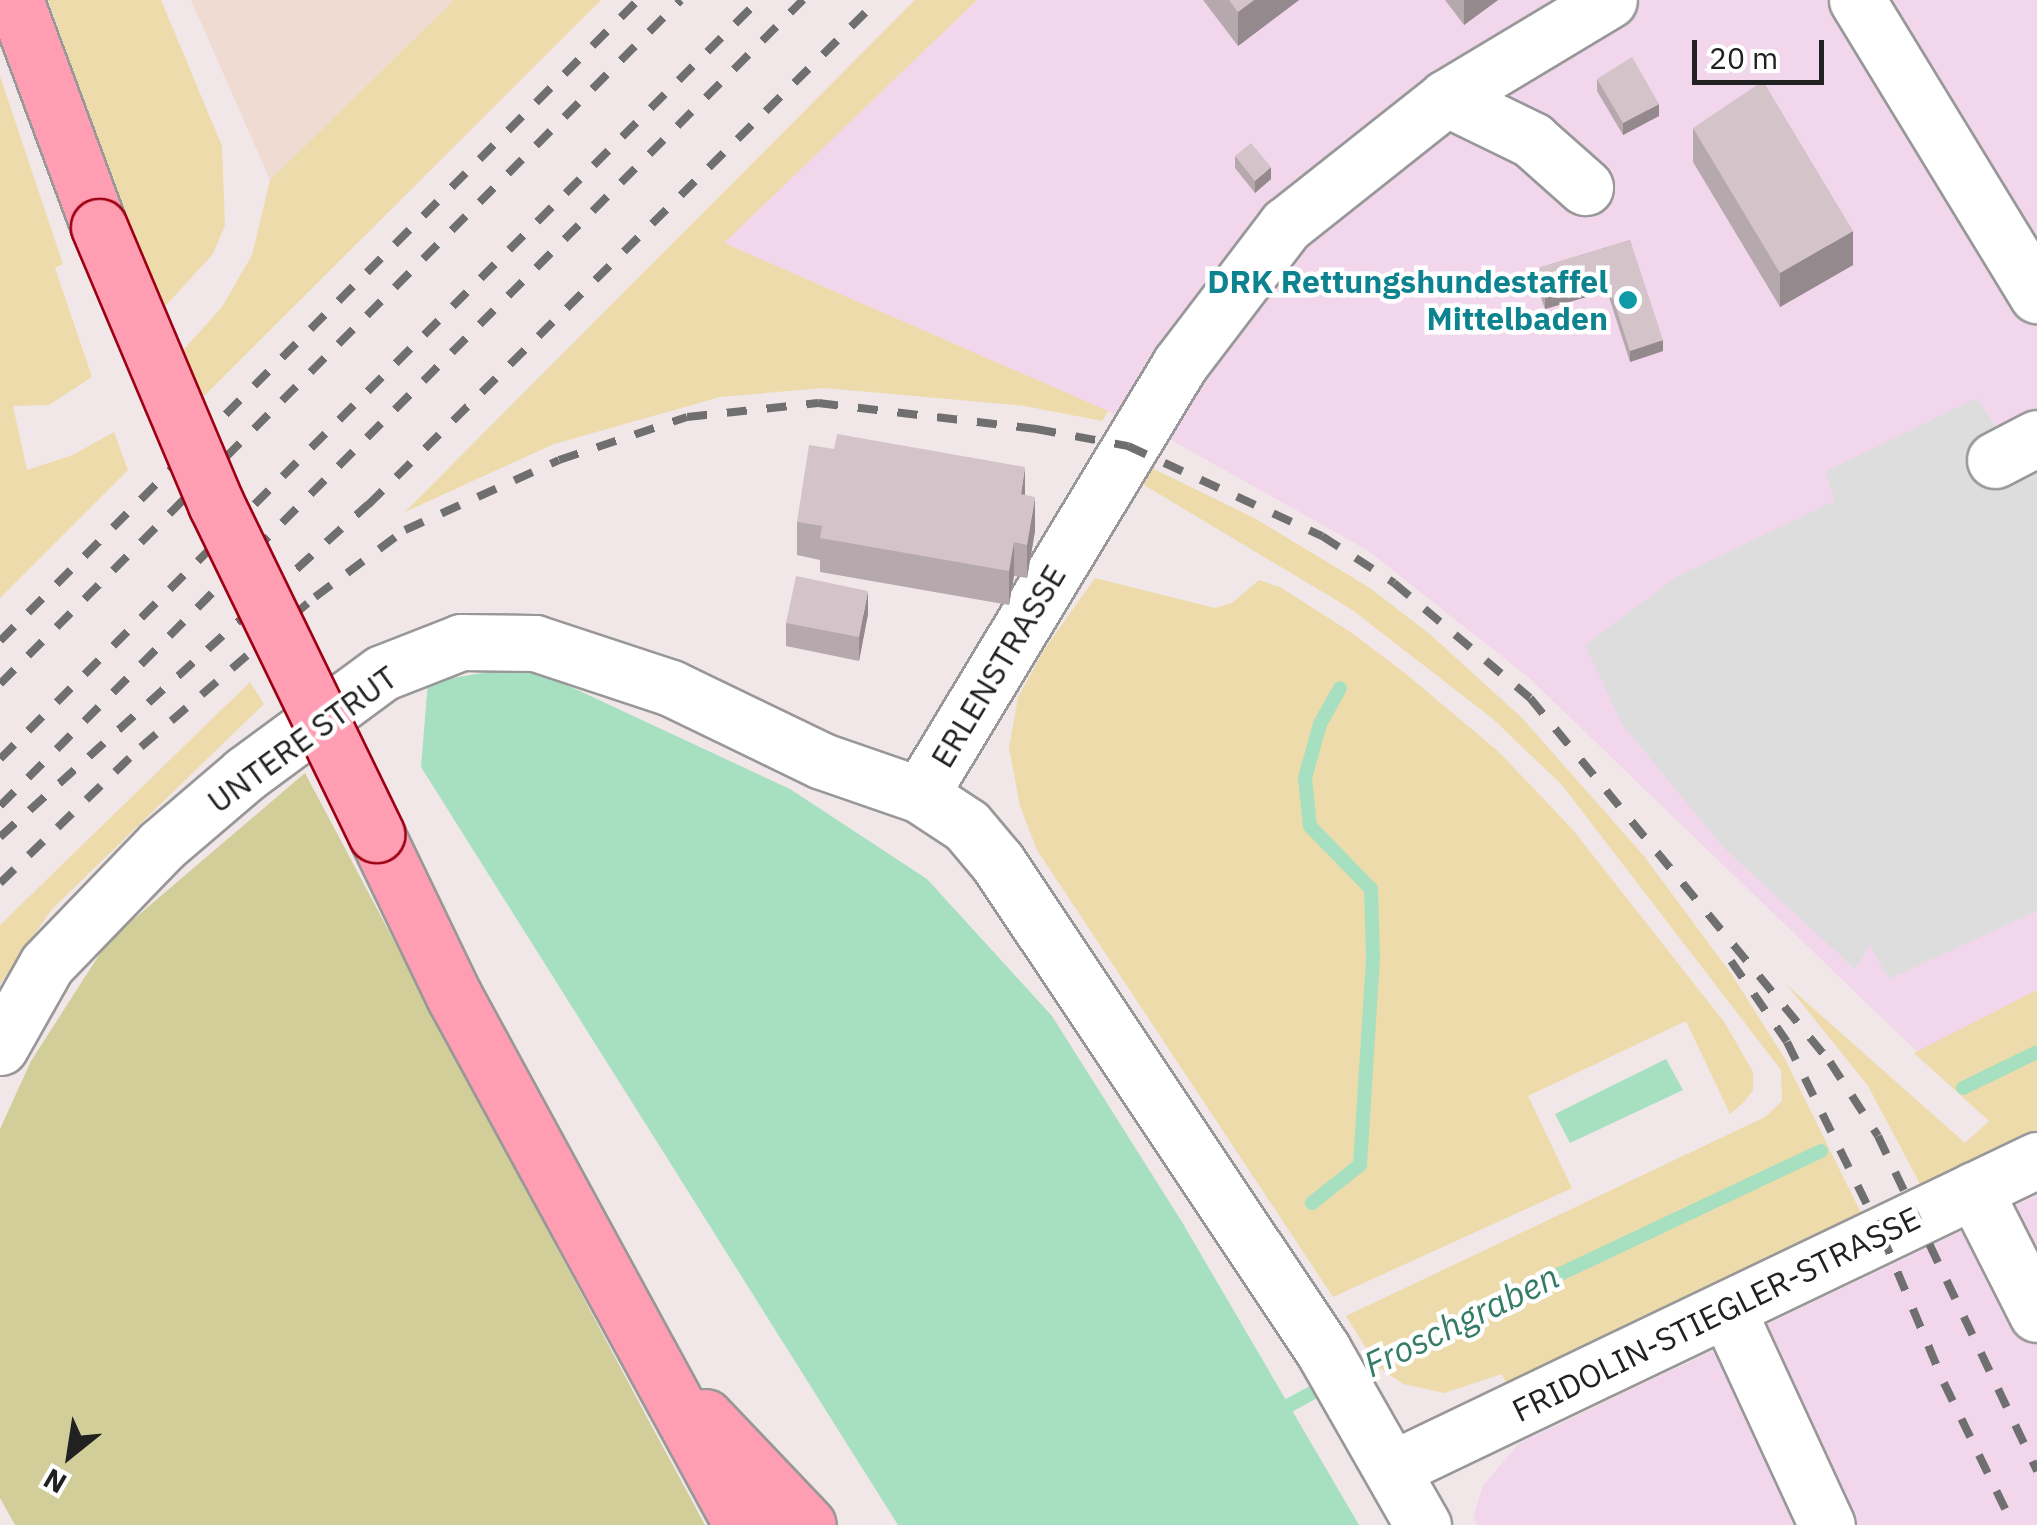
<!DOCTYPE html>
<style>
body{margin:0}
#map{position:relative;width:2037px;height:1525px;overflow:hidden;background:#f1e7e8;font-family:"IBM Plex Sans",sans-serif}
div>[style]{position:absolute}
.commercial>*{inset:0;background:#f2d6eb}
.farmland>*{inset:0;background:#f0dbd2}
.grass>*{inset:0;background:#eddbab}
.forest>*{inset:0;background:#d2ce9a}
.parking>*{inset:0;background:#ddd}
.water>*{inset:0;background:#a6e0c0}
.stream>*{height:14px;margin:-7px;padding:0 7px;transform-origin:7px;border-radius:7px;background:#a6e0c0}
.roads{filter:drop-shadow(2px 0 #989898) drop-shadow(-2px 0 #989898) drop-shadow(0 2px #989898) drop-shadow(0 -2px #989898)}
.minor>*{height:55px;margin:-27.5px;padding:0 27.5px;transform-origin:27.5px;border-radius:27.5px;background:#fff}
.major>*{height:55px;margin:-27.5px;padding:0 27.5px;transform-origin:27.5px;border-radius:27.5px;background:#ff9eb3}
.rail>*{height:8px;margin-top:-4px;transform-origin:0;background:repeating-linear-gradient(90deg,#6f6f6f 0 20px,transparent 0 40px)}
.bridges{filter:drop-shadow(2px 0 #9d0012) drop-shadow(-2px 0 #9d0012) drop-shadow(0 2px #9d0012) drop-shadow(0 -2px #9d0012)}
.major-bridge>*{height:55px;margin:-27.5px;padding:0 27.5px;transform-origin:27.5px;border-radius:27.5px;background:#ff9eb3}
.wall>*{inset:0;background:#b6a9ae}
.shaded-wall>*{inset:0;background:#94898d}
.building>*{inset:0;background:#d4c4ca}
.dots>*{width:28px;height:28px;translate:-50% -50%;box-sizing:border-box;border:5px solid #fff;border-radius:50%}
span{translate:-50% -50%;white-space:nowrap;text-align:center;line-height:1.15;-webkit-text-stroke:9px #fff;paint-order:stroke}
.culture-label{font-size:32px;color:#0d838f;font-weight:700}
.right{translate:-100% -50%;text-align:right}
.street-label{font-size:32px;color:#212121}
.water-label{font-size:35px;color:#357c67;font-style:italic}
.north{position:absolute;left:20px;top:1405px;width:100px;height:100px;-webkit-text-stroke:8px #fff;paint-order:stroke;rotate:210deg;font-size:28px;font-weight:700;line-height:40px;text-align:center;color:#212121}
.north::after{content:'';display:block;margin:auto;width:35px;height:45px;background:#212121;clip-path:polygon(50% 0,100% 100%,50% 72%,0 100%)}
.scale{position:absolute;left:1692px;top:40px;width:132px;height:45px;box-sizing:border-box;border:5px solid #212121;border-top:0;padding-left:12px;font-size:30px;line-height:35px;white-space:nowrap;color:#212121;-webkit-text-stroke:8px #fff;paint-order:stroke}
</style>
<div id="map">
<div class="commercial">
<div style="clip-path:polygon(977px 0,2037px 0,2037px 1178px,1989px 1121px,1528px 677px,1367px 550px,1164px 436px,723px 243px)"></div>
<div style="clip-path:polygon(2037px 1195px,2037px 1525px,1476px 1525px,1474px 1514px,1483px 1486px,1518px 1444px)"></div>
</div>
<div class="farmland">
<div style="clip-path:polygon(191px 0,454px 0,270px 180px)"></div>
</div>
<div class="grass">
<div style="clip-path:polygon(48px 0,161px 0,222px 146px,225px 225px,213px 254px,159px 313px)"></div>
<div style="clip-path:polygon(454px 0,601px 0,196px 404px,176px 358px,222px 307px,252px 255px,270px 180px)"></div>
<div style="clip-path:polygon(915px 0,977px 0,724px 243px,1108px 411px,1102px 421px,1025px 406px,824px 388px,720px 397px,554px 444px,405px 512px)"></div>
<div style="clip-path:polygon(0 76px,63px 264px,55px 268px,92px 377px,49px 405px,13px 406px,27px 470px,73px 455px,114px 432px,128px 470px,0 598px)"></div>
<div style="clip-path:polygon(1152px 468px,1256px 519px,1370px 588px,1432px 636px,1522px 718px,1644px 856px,1732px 975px,1785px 1059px,1866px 1223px,1508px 1387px,1502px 1374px,1444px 1393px,1403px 1384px,1378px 1367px,1346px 1316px,1765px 1117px,1782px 1101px,1781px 1070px,1562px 785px,1493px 719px,1351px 609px,1144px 485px)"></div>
<div style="clip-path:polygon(1095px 578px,1215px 608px,1232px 603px,1259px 580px,1280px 587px,1352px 633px,1406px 674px,1499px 752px,1573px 830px,1725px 1023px,1753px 1072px,1753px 1090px,1744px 1102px,1730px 1114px,1686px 1021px,1528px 1096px,1572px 1188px,1333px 1297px,1037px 850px,1020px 806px,1009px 748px,1018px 697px,1044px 650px)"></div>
<div style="clip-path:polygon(250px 682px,264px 704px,52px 909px,0 984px,0 925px)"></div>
<div style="clip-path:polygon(1787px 985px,1965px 1143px,1989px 1121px,1914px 1053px,2037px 990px,2037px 1142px,1926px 1195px,1868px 1086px)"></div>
</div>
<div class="forest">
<div style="clip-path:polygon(305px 773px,643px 1410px,705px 1525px,15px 1525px,0 1498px,0 1129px,31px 1061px,108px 941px)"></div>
</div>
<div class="parking">
<div style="clip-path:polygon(1977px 398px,2025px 473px,2037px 467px,2037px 911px,1889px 979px,1870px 945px,1855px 969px,1723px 847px,1622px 724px,1585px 645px,1678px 576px,1835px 501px,1825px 472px)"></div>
</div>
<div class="water">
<div style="clip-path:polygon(526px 666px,790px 789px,927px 879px,1052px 1016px,1182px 1222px,1359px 1525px,898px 1525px,421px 767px,428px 682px)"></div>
<div style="clip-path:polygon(1666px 1059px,1683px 1090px,1570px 1143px,1555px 1114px)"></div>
</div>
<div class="stream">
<div style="left:1963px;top:1088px;width:82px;rotate:-25.9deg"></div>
<div style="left:1312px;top:1203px;width:61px;rotate:-38.4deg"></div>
<div style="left:1360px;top:1165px;width:206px;rotate:-86.4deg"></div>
<div style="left:1373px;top:959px;width:70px;rotate:-91.6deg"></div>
<div style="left:1371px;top:889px;width:88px;rotate:-134.1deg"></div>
<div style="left:1310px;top:826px;width:48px;rotate:-95.9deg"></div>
<div style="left:1305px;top:778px;width:56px;rotate:-74.5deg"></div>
<div style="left:1320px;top:724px;width:41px;rotate:-60.9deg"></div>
<div style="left:1348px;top:1374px;width:523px;rotate:-25.24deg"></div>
<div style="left:1277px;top:1412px;width:58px;rotate:-28.8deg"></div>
</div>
<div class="roads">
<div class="minor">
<div style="left:1857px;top:0;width:346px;rotate:58.6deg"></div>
<div style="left:1446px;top:98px;width:96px;rotate:26deg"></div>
<div style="left:1532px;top:140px;width:71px;rotate:41.6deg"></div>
<div style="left:1995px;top:460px;width:47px;rotate:-27.6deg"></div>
<div style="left:920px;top:795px;width:503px;rotate:-58.9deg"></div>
<div style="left:1180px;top:364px;width:175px;rotate:-52.7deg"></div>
<div style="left:1286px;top:225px;width:204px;rotate:-38.4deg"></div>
<div style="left:1446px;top:98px;width:190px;rotate:-31deg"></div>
<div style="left:0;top:1047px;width:95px;rotate:-60.5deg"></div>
<div style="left:47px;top:964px;width:165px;rotate:-46deg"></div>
<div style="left:162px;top:845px;width:109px;rotate:-40.5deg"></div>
<div style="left:245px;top:774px;width:170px;rotate:-36.4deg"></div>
<div style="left:382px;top:673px;width:85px;rotate:-21.4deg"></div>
<div style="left:461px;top:642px;width:74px;rotate:0.8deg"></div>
<div style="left:535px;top:643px;width:143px;rotate:18.3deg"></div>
<div style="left:671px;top:688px;width:168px;rotate:25.8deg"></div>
<div style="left:822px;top:761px;width:104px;rotate:19.1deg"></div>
<div style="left:920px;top:795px;width:56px;rotate:33.4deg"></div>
<div style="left:967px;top:826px;width:48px;rotate:50deg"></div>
<div style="left:998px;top:863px;width:585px;rotate:56.28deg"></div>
<div style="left:1323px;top:1350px;width:202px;rotate:60.3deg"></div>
<div style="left:1974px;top:1190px;width:139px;rotate:63.1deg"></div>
<div style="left:1727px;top:1309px;width:238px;rotate:65.2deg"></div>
<div style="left:1394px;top:1468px;width:713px;rotate:-25.59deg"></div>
</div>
<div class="major">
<div style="left:15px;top:0;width:242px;rotate:69.7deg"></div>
<div style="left:376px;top:834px;width:180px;rotate:64.3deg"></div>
<div style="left:454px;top:996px;width:602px;rotate:61.44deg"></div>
<div style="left:705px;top:1417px;width:149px;rotate:46.4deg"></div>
</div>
</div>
<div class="rail">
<div style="left:0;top:641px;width:904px;rotate:-45.13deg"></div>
<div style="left:0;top:684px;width:965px;rotate:-45.13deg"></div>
<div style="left:0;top:759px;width:1073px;rotate:-45deg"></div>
<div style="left:0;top:806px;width:1138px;rotate:-45.11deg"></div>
<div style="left:0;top:837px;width:496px;rotate:-42.1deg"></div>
<div style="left:368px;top:505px;width:718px;rotate:-44.72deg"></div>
<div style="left:0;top:883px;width:196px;rotate:-44deg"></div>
<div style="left:141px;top:747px;width:230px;rotate:-40.8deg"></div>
<div style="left:315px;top:597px;width:112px;rotate:-36.7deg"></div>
<div style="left:405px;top:530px;width:169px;rotate:-24.4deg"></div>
<div style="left:559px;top:460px;width:135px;rotate:-18.6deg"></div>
<div style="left:687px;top:417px;width:132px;rotate:-6.1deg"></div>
<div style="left:818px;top:403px;width:220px;rotate:6.8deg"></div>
<div style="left:1036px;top:429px;width:94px;rotate:10.5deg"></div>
<div style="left:1128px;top:446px;width:214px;rotate:24.9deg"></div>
<div style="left:1322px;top:536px;width:86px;rotate:33.1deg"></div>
<div style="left:1394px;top:583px;width:178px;rotate:40.2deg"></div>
<div style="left:1530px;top:698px;width:472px;rotate:50.5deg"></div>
<div style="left:1830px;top:1062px;width:88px;rotate:57deg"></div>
<div style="left:1878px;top:1136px;width:371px;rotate:64.6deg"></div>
<div style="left:1731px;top:961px;width:98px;rotate:55.3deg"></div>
<div style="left:1787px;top:1042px;width:215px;rotate:63.8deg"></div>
<div style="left:1882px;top:1235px;width:160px;rotate:67.3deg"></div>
<div style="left:1944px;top:1383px;width:158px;rotate:64.1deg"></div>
</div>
<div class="bridges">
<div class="major-bridge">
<div style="left:99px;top:227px;width:301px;rotate:67.1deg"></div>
<div style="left:216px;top:504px;width:367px;rotate:64.1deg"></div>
</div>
</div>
<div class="wall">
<div style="clip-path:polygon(1203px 0,1299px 0,1238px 46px)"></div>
<div style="clip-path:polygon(1445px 0,1498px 0,1464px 25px)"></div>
<div style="clip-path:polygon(1597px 79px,1659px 116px,1623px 135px,1597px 91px)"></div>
<div style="clip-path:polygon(1693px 128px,1853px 265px,1780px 307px,1693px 162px)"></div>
<div style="clip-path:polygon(1235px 156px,1271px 179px,1255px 193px,1235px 168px)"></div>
<div style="clip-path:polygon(1630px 240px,1663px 351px,1630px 362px,1607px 291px,1545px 309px,1535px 281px,1535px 269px)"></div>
<div style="clip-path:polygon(1025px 495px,1035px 531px,1027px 578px,1014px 576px,1009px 605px,820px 572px,820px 560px,797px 555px,797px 522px)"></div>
<div style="clip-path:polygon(868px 614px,859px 661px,786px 646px,786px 623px)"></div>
</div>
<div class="shaded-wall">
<div style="clip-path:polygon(1254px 0,1299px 0,1238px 46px,1238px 12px)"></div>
<div style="clip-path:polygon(1464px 0,1498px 0,1464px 25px)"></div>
<div style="clip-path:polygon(1659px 104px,1659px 116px,1623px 135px,1623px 123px)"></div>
<div style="clip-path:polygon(1271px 167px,1271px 179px,1255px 193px,1255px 181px)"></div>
<div style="clip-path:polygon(1853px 231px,1853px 265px,1780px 307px,1780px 273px)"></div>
<div style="clip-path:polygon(1607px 280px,1607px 291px,1545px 309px,1545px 297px)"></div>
<div style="clip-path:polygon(1663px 340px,1663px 351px,1630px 362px,1630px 351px)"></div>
<div style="clip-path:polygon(1025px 467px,1025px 501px,1021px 494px)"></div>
<div style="clip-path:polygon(1035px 497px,1035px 531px,1027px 578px,1027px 545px)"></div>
<div style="clip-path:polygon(1014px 542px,1014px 576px,1009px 605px,1009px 571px)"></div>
<div style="clip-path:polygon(868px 591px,868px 614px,859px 661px,859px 637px)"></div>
</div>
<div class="building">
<div style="clip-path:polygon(1229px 0,1254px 0,1238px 12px)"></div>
<div style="clip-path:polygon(1632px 57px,1659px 104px,1623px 123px,1597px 79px)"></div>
<div style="clip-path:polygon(1763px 81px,1853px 231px,1780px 273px,1693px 128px)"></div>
<div style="clip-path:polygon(1251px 143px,1271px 167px,1255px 181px,1235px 156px)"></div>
<div style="clip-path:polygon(1630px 240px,1663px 340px,1630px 351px,1607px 280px,1545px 297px,1535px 269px)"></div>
<div style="clip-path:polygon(837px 434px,1025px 467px,1021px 494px,1035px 497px,1027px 545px,1014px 542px,1009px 571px,820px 538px,822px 526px,797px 522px,809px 445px,834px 449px)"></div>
<div style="clip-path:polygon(796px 576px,868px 591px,859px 637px,786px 623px)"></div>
</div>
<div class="dots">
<div style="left:1628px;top:300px;background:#0f9aa8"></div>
</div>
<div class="culture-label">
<span class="right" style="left:1608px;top:300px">DRK Rettungshundestaffel<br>Mittelbaden</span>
</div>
<div class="street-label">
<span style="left:998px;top:666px;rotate:-59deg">ERLENSTRASSE</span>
<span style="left:302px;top:739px;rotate:-36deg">UNTERE STRUT</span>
<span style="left:1716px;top:1314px;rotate:-26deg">FRIDOLIN-STIEGLER-STRASSE</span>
</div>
<div class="water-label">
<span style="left:1461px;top:1320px;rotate:-26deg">Froschgraben</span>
</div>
<div class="north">N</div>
<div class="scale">20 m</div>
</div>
